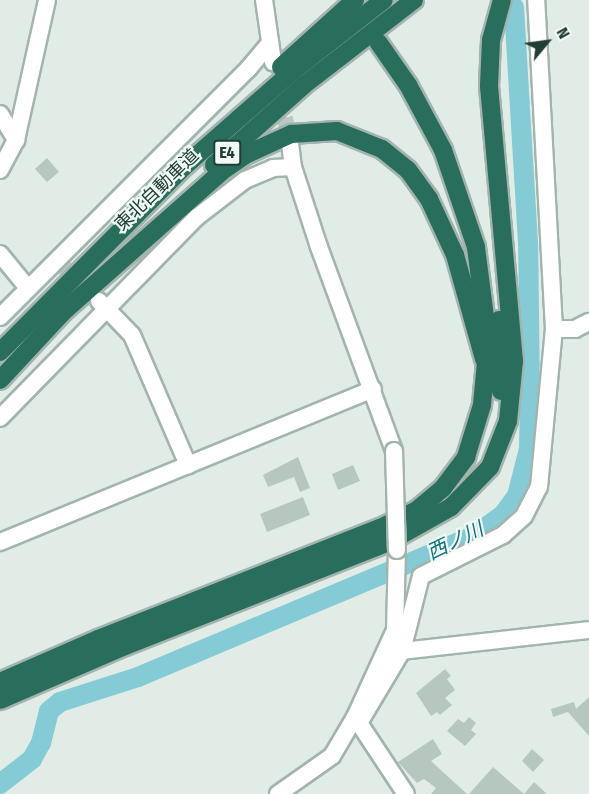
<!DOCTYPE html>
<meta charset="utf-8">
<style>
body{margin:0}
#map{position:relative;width:589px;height:794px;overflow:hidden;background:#e1ece7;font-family:"Fira Sans Condensed","Noto Sans JP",sans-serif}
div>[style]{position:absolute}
.river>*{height:20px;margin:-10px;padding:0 10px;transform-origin:10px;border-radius:10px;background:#84cbd6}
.building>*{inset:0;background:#b6c7c0}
.minor-tunnel>*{height:16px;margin-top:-8px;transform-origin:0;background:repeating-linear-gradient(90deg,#bac9c3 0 16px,transparent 0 24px)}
.highway-tunnel>*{height:18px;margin-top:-9px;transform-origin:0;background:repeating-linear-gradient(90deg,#bac9c3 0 18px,transparent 0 27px)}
.roads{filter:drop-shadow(2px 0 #a3b4ae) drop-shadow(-2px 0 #a3b4ae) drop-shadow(0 2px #a3b4ae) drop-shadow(0 -2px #a3b4ae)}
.minor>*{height:16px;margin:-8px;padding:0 8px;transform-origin:8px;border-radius:8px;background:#fff}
.highway>*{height:18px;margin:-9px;padding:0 9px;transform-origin:9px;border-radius:9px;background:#296d5d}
.bridges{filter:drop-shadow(2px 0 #a3b4ae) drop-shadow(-2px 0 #a3b4ae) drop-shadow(0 2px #a3b4ae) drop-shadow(0 -2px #a3b4ae)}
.minor-bridge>*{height:16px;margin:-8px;padding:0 8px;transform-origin:8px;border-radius:8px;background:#fff}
span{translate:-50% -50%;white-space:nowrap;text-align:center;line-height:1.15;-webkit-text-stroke:4.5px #f1f9f5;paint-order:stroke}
.shield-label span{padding:2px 4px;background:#f1f9f5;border:2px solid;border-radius:4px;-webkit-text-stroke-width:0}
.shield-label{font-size:16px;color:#203e35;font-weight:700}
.street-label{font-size:18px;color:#203e35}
.water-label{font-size:20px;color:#16707e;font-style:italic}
.north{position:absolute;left:517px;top:12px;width:60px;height:60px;-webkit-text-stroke:4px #f1f9f5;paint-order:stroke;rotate:61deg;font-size:16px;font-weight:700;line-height:24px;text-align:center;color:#203e35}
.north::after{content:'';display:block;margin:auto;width:21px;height:27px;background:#203e35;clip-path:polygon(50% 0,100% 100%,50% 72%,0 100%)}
</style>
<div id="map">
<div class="river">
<div style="left:0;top:784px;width:41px;rotate:-38deg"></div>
<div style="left:32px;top:759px;width:18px;rotate:-61deg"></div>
<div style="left:41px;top:743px;width:33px;rotate:-76deg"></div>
<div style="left:49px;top:711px;width:14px;rotate:-39deg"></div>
<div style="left:60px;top:702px;width:82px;rotate:-17.8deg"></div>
<div style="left:138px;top:677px;width:366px;rotate:-22.8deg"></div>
<div style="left:475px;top:535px;width:34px;rotate:-36deg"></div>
<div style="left:503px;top:515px;width:24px;rotate:-54deg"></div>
<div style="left:517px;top:496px;width:49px;rotate:-75.7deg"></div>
<div style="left:529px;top:449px;width:53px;rotate:-88.9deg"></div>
<div style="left:530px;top:396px;width:153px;rotate:-90.7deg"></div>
<div style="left:528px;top:243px;width:236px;rotate:-93.4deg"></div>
</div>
<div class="building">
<div style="clip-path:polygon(47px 158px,59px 172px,47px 182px,35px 169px)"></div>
<div style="clip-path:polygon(298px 457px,310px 488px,300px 492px,294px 477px,268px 487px,263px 475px)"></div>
<div style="clip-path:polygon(353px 465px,360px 481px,338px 490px,332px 474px)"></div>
<div style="clip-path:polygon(303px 497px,310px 515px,267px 532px,260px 514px)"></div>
<div style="clip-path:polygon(445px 669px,451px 676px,447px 679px,455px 690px,445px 698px,452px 705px,440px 715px,437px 712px,431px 716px,416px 693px)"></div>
<div style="clip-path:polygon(589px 697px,589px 736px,568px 712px,553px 717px,551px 709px,574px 702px,576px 709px)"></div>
<div style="clip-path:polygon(469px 717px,476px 723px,471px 730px,476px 734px,465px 746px,447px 731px,458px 719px,464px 723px)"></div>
<div style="clip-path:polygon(433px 739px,442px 754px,431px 761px,467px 794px,431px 794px,436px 788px,424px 779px,417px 783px,398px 762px)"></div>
<div style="clip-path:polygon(532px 749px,544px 760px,533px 772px,522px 761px)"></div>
<div style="clip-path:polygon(493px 767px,524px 794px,534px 782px,547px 794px,469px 794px)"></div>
</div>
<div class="minor-tunnel">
<div style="left:280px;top:94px;width:50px;rotate:78.5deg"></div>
<div style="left:64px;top:267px;width:47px;rotate:45deg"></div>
</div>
<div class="highway-tunnel">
<div style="left:363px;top:0;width:42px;rotate:53.7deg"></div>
</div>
<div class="roads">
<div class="minor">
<div style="left:264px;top:0;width:63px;rotate:81.7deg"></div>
<div style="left:0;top:114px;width:31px;rotate:58deg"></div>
<div style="left:290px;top:143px;width:24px;rotate:83deg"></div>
<div style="left:293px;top:167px;width:84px;rotate:72deg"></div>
<div style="left:319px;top:247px;width:217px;rotate:69.8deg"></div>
<div style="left:0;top:170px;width:34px;rotate:-62deg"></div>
<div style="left:16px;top:140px;width:143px;rotate:-77.5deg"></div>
<div style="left:0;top:254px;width:43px;rotate:50.7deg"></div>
<div style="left:99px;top:301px;width:47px;rotate:45.9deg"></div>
<div style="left:132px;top:335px;width:142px;rotate:66.7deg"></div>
<div style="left:0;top:317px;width:352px;rotate:-45deg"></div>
<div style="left:249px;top:68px;width:33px;rotate:-50deg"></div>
<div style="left:554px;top:329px;width:21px"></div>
<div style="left:575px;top:329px;width:16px;rotate:-27deg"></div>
<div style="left:0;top:418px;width:281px;rotate:-45.6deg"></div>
<div style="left:197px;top:217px;width:61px;rotate:-37.6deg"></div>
<div style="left:245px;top:180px;width:30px;rotate:-23deg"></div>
<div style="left:273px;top:168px;width:20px;rotate:-3deg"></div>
<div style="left:0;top:542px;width:403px;rotate:-22.3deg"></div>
<div style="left:402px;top:651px;width:188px;rotate:-6.4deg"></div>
<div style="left:355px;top:717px;width:92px;rotate:56.5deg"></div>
<div style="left:359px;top:723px;width:84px;rotate:-59.2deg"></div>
<div style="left:402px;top:651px;width:77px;rotate:-75.8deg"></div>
<div style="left:421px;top:576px;width:92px;rotate:-26.6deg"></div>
<div style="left:503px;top:535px;width:28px;rotate:-42deg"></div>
<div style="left:524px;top:516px;width:33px;rotate:-63deg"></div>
<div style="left:539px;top:487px;width:159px;rotate:-84.6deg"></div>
<div style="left:554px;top:329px;width:329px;rotate:-93.1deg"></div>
<div style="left:278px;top:794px;width:66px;rotate:-35.1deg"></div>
<div style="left:332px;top:756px;width:45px;rotate:-59.5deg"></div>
<div style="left:355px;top:717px;width:96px;rotate:-65.3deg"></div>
<div style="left:395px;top:630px;width:80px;rotate:-88.6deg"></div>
</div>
<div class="highway">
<div style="left:281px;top:67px;width:100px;rotate:-42.2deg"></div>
<div style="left:214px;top:165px;width:120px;rotate:-41.6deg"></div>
<div style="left:304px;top:85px;width:139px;rotate:-37.7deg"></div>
<div style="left:54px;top:320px;width:223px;rotate:-41.5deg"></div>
<div style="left:221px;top:172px;width:29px;rotate:-35deg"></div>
<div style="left:245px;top:155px;width:51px;rotate:-24.5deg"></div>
<div style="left:291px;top:134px;width:46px;rotate:-3.7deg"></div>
<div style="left:337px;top:131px;width:48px;rotate:21.8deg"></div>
<div style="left:382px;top:149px;width:33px;rotate:39deg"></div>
<div style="left:408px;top:170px;width:36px;rotate:54deg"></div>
<div style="left:429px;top:199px;width:62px;rotate:65.1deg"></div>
<div style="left:455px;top:255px;width:108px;rotate:74.4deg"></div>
<div style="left:499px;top:320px;width:71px;rotate:88.4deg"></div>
<div style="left:0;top:352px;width:265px;rotate:-45.2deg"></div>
<div style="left:187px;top:164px;width:141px;rotate:-41.3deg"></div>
<div style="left:293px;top:71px;width:115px;rotate:-38deg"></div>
<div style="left:0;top:380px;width:93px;rotate:-47.2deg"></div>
<div style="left:0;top:682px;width:107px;rotate:-23.7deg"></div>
<div style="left:98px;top:639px;width:303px;rotate:-21.5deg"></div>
<div style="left:380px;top:528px;width:41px;rotate:-25.9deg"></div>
<div style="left:417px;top:510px;width:34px;rotate:-40deg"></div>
<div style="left:443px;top:488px;width:39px;rotate:-53deg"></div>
<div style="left:466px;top:457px;width:54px;rotate:-72.9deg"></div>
<div style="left:482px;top:405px;width:65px;rotate:-84.7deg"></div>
<div style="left:488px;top:340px;width:94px;rotate:-97.4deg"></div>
<div style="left:476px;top:247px;width:102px;rotate:-108.8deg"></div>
<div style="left:443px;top:150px;width:74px;rotate:-118.3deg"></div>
<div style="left:408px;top:85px;width:52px;rotate:-124.9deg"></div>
<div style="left:0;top:700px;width:136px;rotate:-23.4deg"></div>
<div style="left:125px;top:646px;width:284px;rotate:-21.5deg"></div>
<div style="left:389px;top:542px;width:71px;rotate:-29.4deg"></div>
<div style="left:451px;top:507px;width:56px;rotate:-45.7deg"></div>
<div style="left:490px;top:467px;width:49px;rotate:-68.6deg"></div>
<div style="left:508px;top:421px;width:60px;rotate:-84.3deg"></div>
<div style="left:514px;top:361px;width:276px;rotate:-95.2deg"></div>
<div style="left:489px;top:86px;width:46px;rotate:-87.5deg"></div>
<div style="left:491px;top:40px;width:41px;rotate:-74.6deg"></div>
</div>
</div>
<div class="bridges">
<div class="minor-bridge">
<div style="left:394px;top:451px;width:99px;rotate:88.3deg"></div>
</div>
</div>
<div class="shield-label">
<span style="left:227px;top:153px">E4</span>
</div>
<div class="street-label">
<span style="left:157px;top:190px;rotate:-44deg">東北自動車道</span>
</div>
<div class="water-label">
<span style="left:455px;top:541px;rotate:-26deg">西ノ川</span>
</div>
<div class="north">N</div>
</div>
